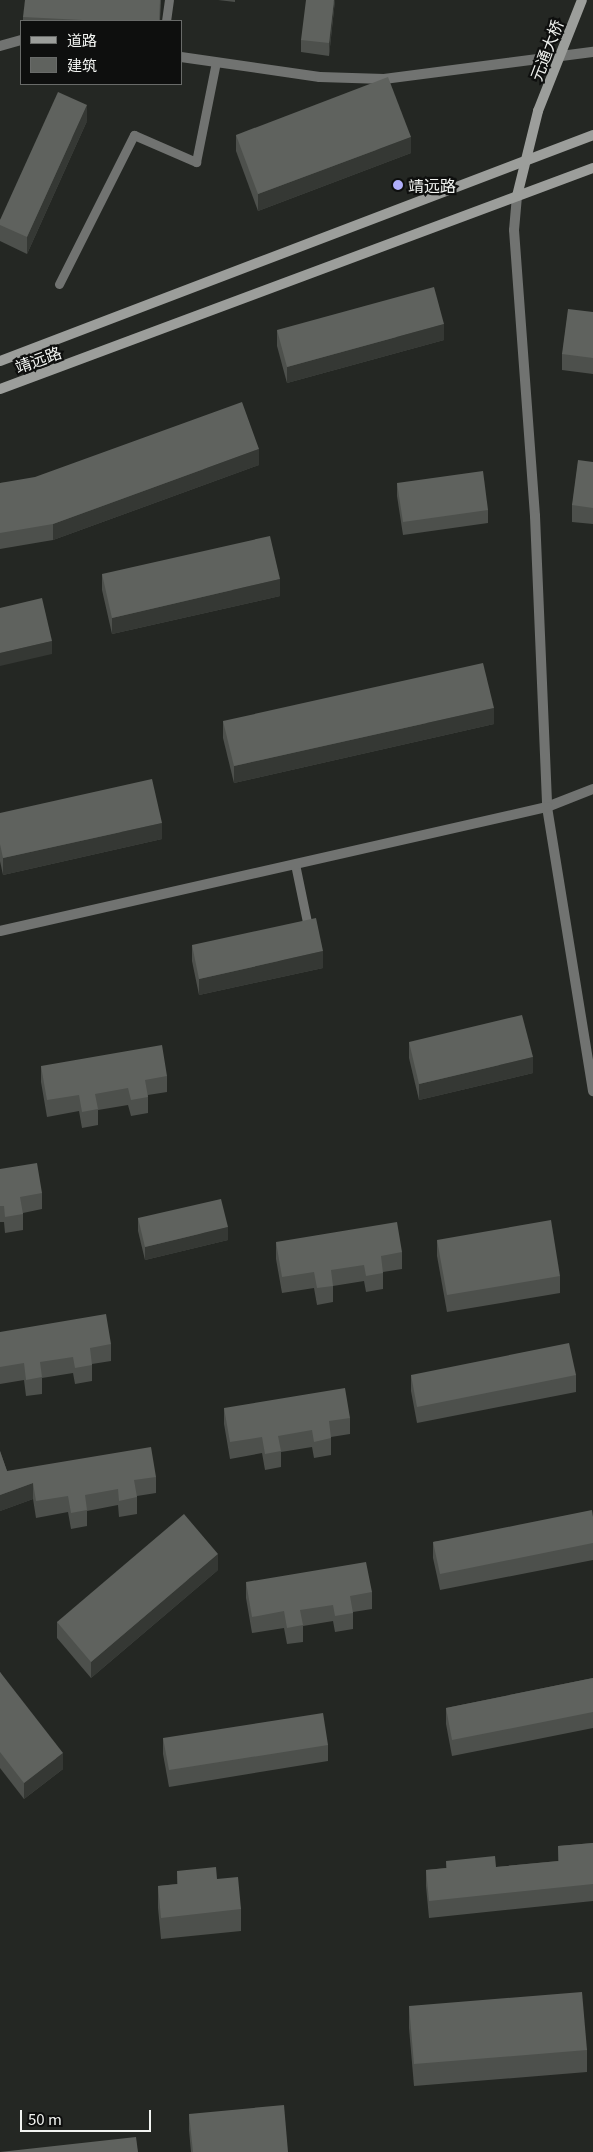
<!DOCTYPE html>
<meta charset="utf-8">
<style>
body{margin:0}
#map{position:relative;width:593px;height:2152px;overflow:hidden;background:#242723;font-family:Georgia,"Noto Sans SC",serif}
div>[style]{position:absolute}
.service>*{height:9px;margin:-4.5px;padding:0 4.5px;transform-origin:4.5px;border-radius:4.5px;background:#717371}
.minor>*{height:10px;margin:-5px;padding:0 5px;transform-origin:5px;border-radius:5px;background:#717371}
.tertiary>*{height:10px;margin:-5px;padding:0 5px;transform-origin:5px;border-radius:5px;background:#717371}
.secondary>*{height:10px;margin:-5px;padding:0 5px;transform-origin:5px;border-radius:5px;background:#9c9e9b}
.secondary-bridge>*{height:10px;margin:-5px;padding:0 5px;transform-origin:5px;border-radius:5px;background:#9c9e9b}
.wall>*{inset:0;background:#4d504c}
.shaded-wall>*{inset:0;background:#353834}
.building>*{inset:0;background:#5f625e}
.dots>*{width:14px;height:14px;translate:-50% -50%;box-sizing:border-box;border:2px solid #0e0f0e;border-radius:50%}
span{translate:-50% -50%;white-space:nowrap;text-align:center;line-height:1.15;-webkit-text-stroke:4.5px #0e0f0e;paint-order:stroke}
.street-label{font-size:16px;color:#f2f4f1}
.poi-label{font-size:16px;color:#f2f4f1}
.left{translate:0 -50%;text-align:left}
.legend{position:absolute;left:20px;top:20px;width:162px;height:65px;box-sizing:border-box;background:#0e0f0e;border:1px solid #696b69;margin:0;padding:6px 9px;list-style:none;font-size:15px;color:#f2f4f1}
.legend li{display:flex;align-items:center;gap:10px;height:25px}
.legend b{width:25px;border:1px solid #696b69}
.scale{position:absolute;left:20px;top:2110px;width:131px;height:22px;box-sizing:border-box;border:2px solid #f2f4f1;border-top:0;padding-left:6px;font-size:15px;line-height:18px;white-space:nowrap;color:#f2f4f1;-webkit-text-stroke:4px #0e0f0e;paint-order:stroke}
</style>
<div id="map">
<div class="service">
<div style="left:166px;top:21px;width:21px;rotate:-82deg"></div>
<div style="left:59px;top:284px;width:167px;rotate:-63.3deg"></div>
<div style="left:134px;top:135px;width:68px;rotate:23.5deg"></div>
<div style="left:196px;top:162px;width:102px;rotate:-78.7deg"></div>
<div style="left:295px;top:864px;width:64px;rotate:78.3deg"></div>
</div>
<div class="minor">
<div style="left:0;top:46px;width:22px;rotate:-16deg"></div>
<div style="left:181px;top:57px;width:140px;rotate:8.2deg"></div>
<div style="left:320px;top:77px;width:64px;rotate:1.8deg"></div>
<div style="left:384px;top:79px;width:211px;rotate:-7.4deg"></div>
<div style="left:547px;top:807px;width:49px;rotate:-21.4deg"></div>
</div>
<div class="tertiary">
<div style="left:517px;top:196px;width:34px;rotate:95deg"></div>
<div style="left:514px;top:230px;width:287px;rotate:85.8deg"></div>
<div style="left:535px;top:516px;width:291px;rotate:87.6deg"></div>
<div style="left:547px;top:807px;width:288px;rotate:80.8deg"></div>
<div style="left:0;top:931px;width:561px;rotate:-12.77deg"></div>
</div>
<div class="secondary">
<div style="left:517px;top:196px;width:88px;rotate:-76.1deg"></div>
<div style="left:0;top:361px;width:635px;rotate:-20.86deg"></div>
<div style="left:0;top:389px;width:633px;rotate:-20.44deg"></div>
</div>
<div class="secondary-bridge">
<div style="left:538px;top:111px;width:119px;rotate:-68.4deg"></div>
</div>
<div class="wall">
<div style="clip-path:polygon(161px 0,160px 21px,23px 21px,23px 17px)"></div>
<div style="clip-path:polygon(218px 0,235px 0,235px 2px)"></div>
<div style="clip-path:polygon(335px 0,329px 56px,301px 52px,301px 40px)"></div>
<div style="clip-path:polygon(87px 121px,27px 254px,0 241px,0 220px)"></div>
<div style="clip-path:polygon(236px 135px,411px 153px,258px 211px,236px 151px)"></div>
<div style="clip-path:polygon(593px 312px,593px 374px,562px 370px,562px 354px)"></div>
<div style="clip-path:polygon(277px 330px,444px 340px,287px 383px,277px 346px)"></div>
<div style="clip-path:polygon(593px 462px,593px 524px,572px 522px,572px 505px)"></div>
<div style="clip-path:polygon(259px 465px,53px 540px,0 549px,0 483px)"></div>
<div style="clip-path:polygon(397px 483px,488px 510px,488px 523px,403px 535px,397px 496px)"></div>
<div style="clip-path:polygon(102px 574px,280px 596px,112px 634px,102px 590px)"></div>
<div style="clip-path:polygon(223px 721px,494px 724px,234px 783px,223px 738px)"></div>
<div style="clip-path:polygon(0 813px,162px 839px,3px 875px,0 861px)"></div>
<div style="clip-path:polygon(192px 945px,323px 968px,199px 995px,192px 961px)"></div>
<div style="clip-path:polygon(409px 1042px,533px 1073px,419px 1100px,409px 1058px)"></div>
<div style="clip-path:polygon(41px 1066px,167px 1076px,167px 1092px,148px 1095px,148px 1113px,131px 1116px,128px 1105px,98px 1110px,98px 1125px,82px 1128px,79px 1111px,47px 1117px,41px 1082px)"></div>
<div style="clip-path:polygon(0 1169px,42px 1193px,42px 1209px,23px 1213px,23px 1230px,5px 1233px,4px 1222px,0 1222px)"></div>
<div style="clip-path:polygon(138px 1218px,228px 1240px,145px 1260px,138px 1231px)"></div>
<div style="clip-path:polygon(437px 1240px,560px 1276px,560px 1293px,447px 1312px,437px 1256px)"></div>
<div style="clip-path:polygon(276px 1242px,402px 1252px,402px 1269px,383px 1272px,383px 1289px,366px 1292px,364px 1281px,333px 1286px,333px 1302px,317px 1305px,314px 1288px,282px 1293px,276px 1259px)"></div>
<div style="clip-path:polygon(0 1332px,111px 1344px,111px 1361px,92px 1364px,92px 1381px,75px 1384px,73px 1373px,42px 1378px,42px 1394px,26px 1396px,24px 1380px,0 1384px)"></div>
<div style="clip-path:polygon(411px 1375px,576px 1375px,576px 1392px,417px 1423px,411px 1391px)"></div>
<div style="clip-path:polygon(224px 1408px,350px 1418px,350px 1434px,331px 1437px,331px 1455px,314px 1458px,312px 1447px,281px 1452px,281px 1467px,265px 1470px,262px 1453px,230px 1459px,224px 1424px)"></div>
<div style="clip-path:polygon(0 1451px,7px 1471px,156px 1477px,156px 1493px,137px 1496px,137px 1514px,119px 1517px,118px 1505px,87px 1511px,87px 1526px,71px 1529px,68px 1512px,36px 1518px,33px 1499px,0 1511px)"></div>
<div style="clip-path:polygon(593px 1517px,593px 1560px,440px 1590px,433px 1558px,433px 1542px)"></div>
<div style="clip-path:polygon(218px 1570px,91px 1678px,57px 1638px,57px 1622px)"></div>
<div style="clip-path:polygon(246px 1582px,372px 1592px,372px 1609px,353px 1612px,353px 1629px,335px 1632px,333px 1621px,303px 1626px,303px 1642px,287px 1644px,284px 1628px,252px 1633px,246px 1598px)"></div>
<div style="clip-path:polygon(0 1672px,63px 1769px,24px 1799px,0 1768px)"></div>
<div style="clip-path:polygon(593px 1678px,593px 1728px,452px 1756px,446px 1724px,446px 1708px)"></div>
<div style="clip-path:polygon(163px 1738px,328px 1745px,328px 1761px,169px 1787px,163px 1754px)"></div>
<div style="clip-path:polygon(593px 1843px,593px 1901px,429px 1918px,426px 1886px,426px 1870px,446px 1868px,446px 1861px,496px 1867px,558px 1861px,558px 1846px)"></div>
<div style="clip-path:polygon(177px 1871px,217px 1879px,241px 1909px,241px 1931px,161px 1939px,158px 1908px,158px 1886px,177px 1884px)"></div>
<div style="clip-path:polygon(409px 2006px,587px 2050px,587px 2072px,414px 2086px,409px 2028px)"></div>
<div style="clip-path:polygon(189px 2114px,288px 2152px,191px 2152px,189px 2130px)"></div>
</div>
<div class="shaded-wall">
<div style="clip-path:polygon(334px 0,335px 0,329px 56px,329px 43px)"></div>
<div style="clip-path:polygon(87px 105px,87px 121px,27px 254px,27px 237px)"></div>
<div style="clip-path:polygon(411px 137px,411px 153px,258px 211px,258px 194px)"></div>
<div style="clip-path:polygon(444px 324px,444px 340px,287px 383px,287px 367px)"></div>
<div style="clip-path:polygon(259px 449px,259px 465px,53px 540px,53px 524px)"></div>
<div style="clip-path:polygon(280px 579px,280px 596px,112px 634px,112px 618px)"></div>
<div style="clip-path:polygon(52px 641px,52px 654px,0 666px,0 653px)"></div>
<div style="clip-path:polygon(494px 708px,494px 724px,234px 783px,234px 766px)"></div>
<div style="clip-path:polygon(162px 823px,162px 839px,3px 875px,3px 858px)"></div>
<div style="clip-path:polygon(323px 951px,323px 968px,199px 995px,199px 979px)"></div>
<div style="clip-path:polygon(533px 1057px,533px 1073px,419px 1100px,419px 1084px)"></div>
<div style="clip-path:polygon(228px 1227px,228px 1240px,145px 1260px,145px 1247px)"></div>
<div style="clip-path:polygon(33px 1483px,33px 1499px,0 1511px,0 1495px)"></div>
<div style="clip-path:polygon(218px 1554px,218px 1570px,91px 1678px,91px 1662px)"></div>
<div style="clip-path:polygon(63px 1753px,63px 1769px,24px 1799px,24px 1783px)"></div>
</div>
<div class="building">
<div style="clip-path:polygon(25px 0,160px 0,159px 21px,102px 21px,23px 17px)"></div>
<div style="clip-path:polygon(306px 0,334px 0,329px 43px,301px 40px)"></div>
<div style="clip-path:polygon(388px 77px,411px 137px,258px 194px,236px 135px)"></div>
<div style="clip-path:polygon(58px 92px,87px 105px,27px 237px,0 225px,0 220px)"></div>
<div style="clip-path:polygon(434px 287px,444px 324px,287px 367px,277px 330px)"></div>
<div style="clip-path:polygon(568px 309px,593px 312px,593px 358px,562px 354px)"></div>
<div style="clip-path:polygon(242px 402px,259px 449px,53px 524px,0 533px,0 483px,35px 477px)"></div>
<div style="clip-path:polygon(578px 460px,593px 462px,593px 508px,572px 505px)"></div>
<div style="clip-path:polygon(483px 471px,488px 510px,403px 522px,397px 483px)"></div>
<div style="clip-path:polygon(270px 536px,280px 579px,112px 618px,102px 574px)"></div>
<div style="clip-path:polygon(42px 598px,52px 641px,0 653px,0 608px)"></div>
<div style="clip-path:polygon(483px 663px,494px 708px,234px 766px,223px 721px)"></div>
<div style="clip-path:polygon(152px 779px,162px 823px,3px 858px,0 844px,0 813px)"></div>
<div style="clip-path:polygon(316px 918px,323px 951px,199px 979px,192px 945px)"></div>
<div style="clip-path:polygon(522px 1015px,533px 1057px,419px 1084px,409px 1042px)"></div>
<div style="clip-path:polygon(162px 1045px,167px 1076px,145px 1080px,148px 1097px,131px 1100px,128px 1088px,95px 1094px,98px 1109px,82px 1112px,79px 1095px,47px 1100px,41px 1066px)"></div>
<div style="clip-path:polygon(37px 1163px,42px 1193px,20px 1197px,23px 1214px,5px 1217px,4px 1206px,0 1206px,0 1169px)"></div>
<div style="clip-path:polygon(221px 1199px,228px 1227px,145px 1247px,138px 1218px)"></div>
<div style="clip-path:polygon(551px 1220px,560px 1276px,447px 1295px,437px 1240px)"></div>
<div style="clip-path:polygon(397px 1222px,402px 1252px,381px 1256px,383px 1273px,366px 1276px,364px 1265px,331px 1270px,333px 1286px,317px 1288px,314px 1272px,282px 1277px,276px 1242px)"></div>
<div style="clip-path:polygon(106px 1314px,111px 1344px,90px 1348px,92px 1365px,75px 1368px,73px 1357px,40px 1362px,42px 1377px,26px 1380px,24px 1363px,0 1367px,0 1332px)"></div>
<div style="clip-path:polygon(569px 1343px,576px 1375px,417px 1407px,411px 1375px)"></div>
<div style="clip-path:polygon(345px 1388px,350px 1418px,329px 1421px,331px 1438px,314px 1442px,312px 1430px,278px 1436px,281px 1451px,265px 1454px,262px 1437px,230px 1442px,224px 1408px)"></div>
<div style="clip-path:polygon(151px 1447px,156px 1477px,134px 1480px,137px 1497px,119px 1501px,118px 1489px,85px 1495px,87px 1510px,71px 1513px,68px 1496px,36px 1501px,33px 1483px,0 1495px,0 1451px,7px 1471px)"></div>
<div style="clip-path:polygon(592px 1510px,593px 1517px,593px 1543px,440px 1574px,433px 1542px)"></div>
<div style="clip-path:polygon(184px 1514px,218px 1554px,91px 1662px,57px 1622px)"></div>
<div style="clip-path:polygon(366px 1562px,372px 1592px,350px 1596px,353px 1613px,335px 1616px,333px 1605px,300px 1610px,303px 1625px,287px 1628px,284px 1611px,252px 1617px,246px 1582px)"></div>
<div style="clip-path:polygon(0 1672px,63px 1753px,24px 1783px,0 1752px)"></div>
<div style="clip-path:polygon(593px 1678px,593px 1712px,452px 1740px,446px 1708px)"></div>
<div style="clip-path:polygon(323px 1713px,328px 1745px,169px 1770px,163px 1738px)"></div>
<div style="clip-path:polygon(593px 1843px,593px 1884px,429px 1901px,426px 1870px,447px 1868px,446px 1861px,495px 1856px,496px 1867px,559px 1861px,558px 1846px)"></div>
<div style="clip-path:polygon(216px 1867px,217px 1879px,238px 1877px,241px 1909px,161px 1918px,158px 1886px,178px 1884px,177px 1871px)"></div>
<div style="clip-path:polygon(582px 1992px,587px 2050px,414px 2064px,409px 2006px)"></div>
<div style="clip-path:polygon(284px 2105px,288px 2152px,193px 2152px,189px 2114px)"></div>
<div style="clip-path:polygon(136px 2137px,138px 2152px,0 2152px)"></div>
</div>
<div class="dots">
<div style="left:398px;top:185px;background:#b0aefa"></div>
</div>
<div class="street-label">
<span style="left:546px;top:50px;rotate:-69deg">元通大桥</span>
<span style="left:38px;top:359px;rotate:-20deg">靖远路</span>
</div>
<div class="poi-label">
<span class="left" style="left:408px;top:185px">靖远路</span>
</div>
<ul class="legend">
<li><b style="height:6px;background:#9c9e9b"></b>道路</li>
<li><b style="height:14px;background:#5f625e"></b>建筑</li>
</ul>
<div class="scale">50 m</div>
</div>
